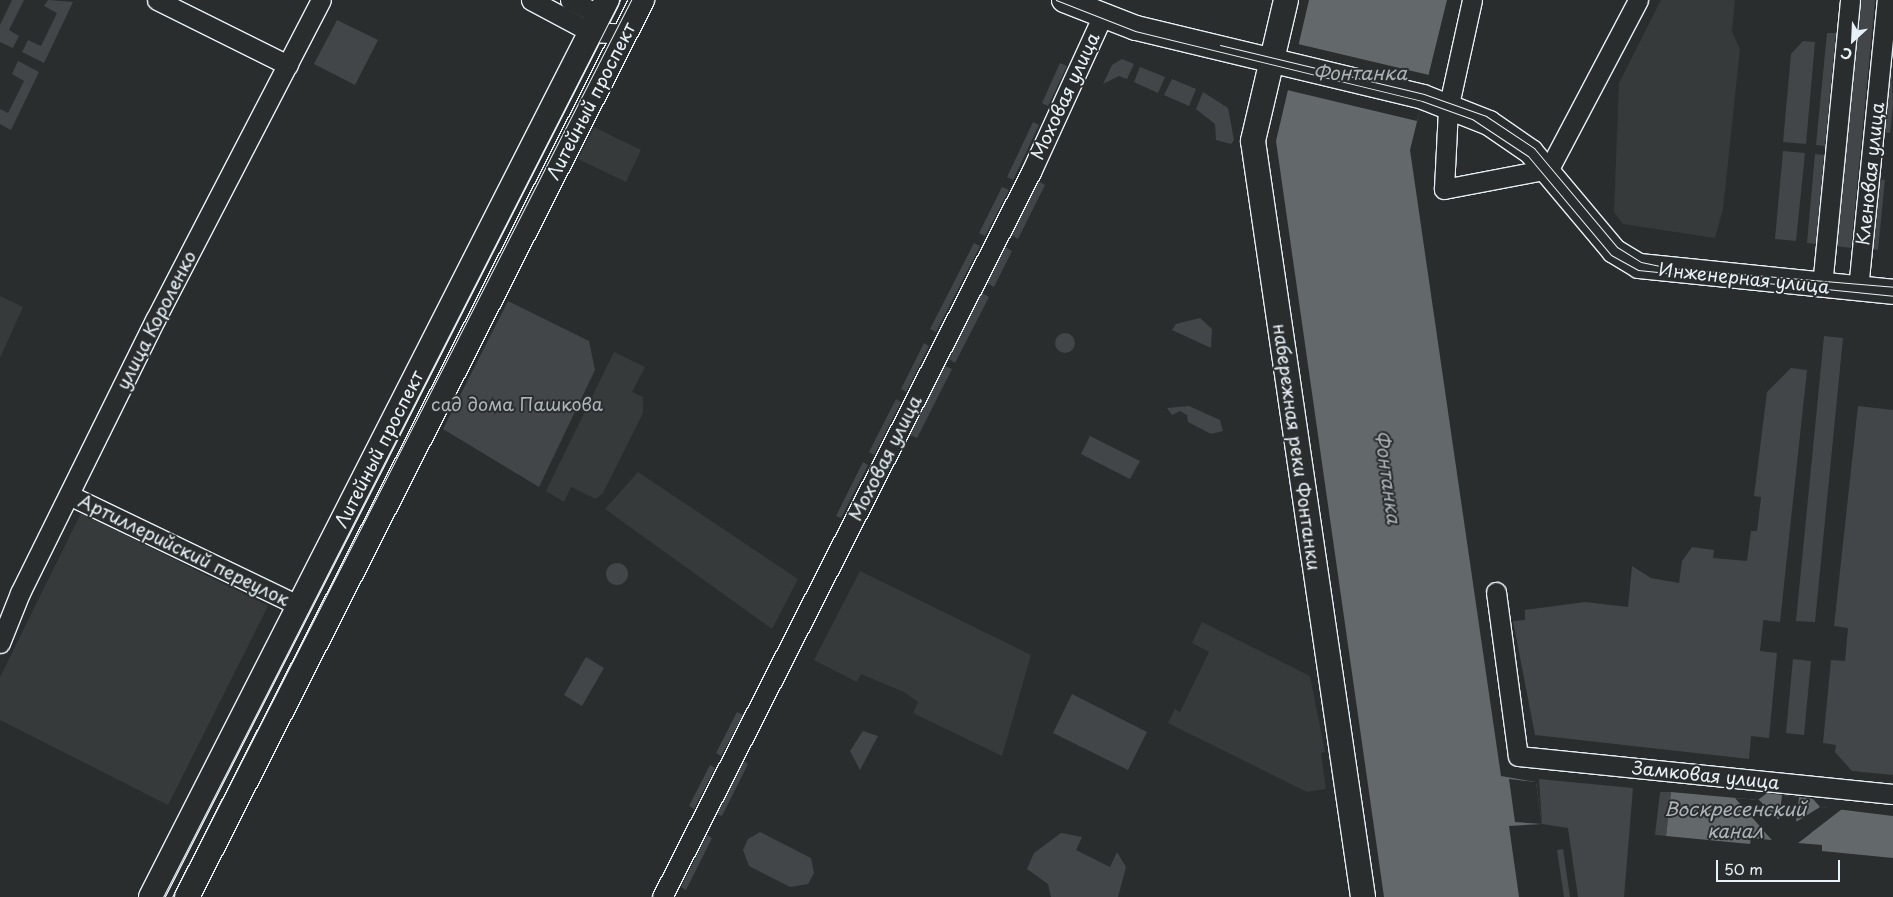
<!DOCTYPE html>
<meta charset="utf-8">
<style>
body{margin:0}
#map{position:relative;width:1893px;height:897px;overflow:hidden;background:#2a2d2e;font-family:"Playpen Sans",sans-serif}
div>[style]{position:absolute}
.built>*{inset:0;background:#363a3b}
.green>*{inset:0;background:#424648}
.round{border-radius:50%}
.water>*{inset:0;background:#63686b}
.pier>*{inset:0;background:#2a2d2e}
.roads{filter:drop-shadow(1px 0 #e8f1f8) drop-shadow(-1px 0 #e8f1f8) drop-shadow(0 1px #e8f1f8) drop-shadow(0 -1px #e8f1f8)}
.minor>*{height:19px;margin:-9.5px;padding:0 9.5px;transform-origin:9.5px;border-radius:9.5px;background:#2a2d2e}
.major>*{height:24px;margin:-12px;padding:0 12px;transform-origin:12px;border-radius:12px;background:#2a2d2e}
.tram>*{height:1px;margin:-0.5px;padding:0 0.5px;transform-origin:0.5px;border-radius:0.5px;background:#e8f1f8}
span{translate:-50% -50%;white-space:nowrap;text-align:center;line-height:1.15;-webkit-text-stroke:4px #2a2d2e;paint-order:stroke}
.street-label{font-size:18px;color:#e8f1f8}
.park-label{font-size:18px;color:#aeb5ba}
.water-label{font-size:19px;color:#acb3b9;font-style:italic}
.north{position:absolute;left:1828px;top:15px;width:50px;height:50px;-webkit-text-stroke:4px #2a2d2e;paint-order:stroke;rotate:205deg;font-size:14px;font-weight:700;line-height:20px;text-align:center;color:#e8f1f8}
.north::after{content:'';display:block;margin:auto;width:18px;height:22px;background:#e8f1f8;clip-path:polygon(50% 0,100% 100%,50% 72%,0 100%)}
.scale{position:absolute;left:1716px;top:860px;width:124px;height:22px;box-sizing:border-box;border:2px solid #e8f1f8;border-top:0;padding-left:6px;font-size:15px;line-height:18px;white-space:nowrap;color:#e8f1f8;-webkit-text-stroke:4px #2a2d2e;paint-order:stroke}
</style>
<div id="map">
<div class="built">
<div style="clip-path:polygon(1661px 0,1735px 0,1732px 32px,1740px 49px,1723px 209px,1715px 238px,1623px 224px,1614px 212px,1619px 83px)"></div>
<div style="clip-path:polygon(594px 127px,641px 150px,626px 182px,578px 159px)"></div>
<div style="clip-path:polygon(0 296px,23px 307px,0 358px)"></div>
<div style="clip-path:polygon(614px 352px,645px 367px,632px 392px,643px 397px,643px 413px,603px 493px,596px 499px,571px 487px,564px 502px,546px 491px)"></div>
<div style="clip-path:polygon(638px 472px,798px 579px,772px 629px,605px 509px)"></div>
<div style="clip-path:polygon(81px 513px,268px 606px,168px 805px,0 720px,0 677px)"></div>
<div style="clip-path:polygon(860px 571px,1031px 655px,1002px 756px,913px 713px,918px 702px,904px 692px,861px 674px,857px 682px,814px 660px)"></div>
<div style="clip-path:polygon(1202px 622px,1310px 676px,1325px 752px,1321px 753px,1326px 789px,1307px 792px,1168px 723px,1175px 709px,1180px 712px,1209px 652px,1192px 643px)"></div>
</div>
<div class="green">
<div style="clip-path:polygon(12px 0,24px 0,9px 30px,19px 36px,13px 48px,0 42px,0 25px)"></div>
<div style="clip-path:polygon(48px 0,73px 2px,44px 63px,22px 52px,28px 40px,41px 46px,57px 13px,44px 6px)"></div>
<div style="clip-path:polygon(1858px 0,1875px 0,1851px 248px,1835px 246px)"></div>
<div style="clip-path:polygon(337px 20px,378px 40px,355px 85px,314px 64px)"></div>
<div style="clip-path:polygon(1827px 33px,1836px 33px,1825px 146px,1816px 145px)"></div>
<div style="clip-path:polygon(1803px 41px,1815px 42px,1806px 144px,1783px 142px,1791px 54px)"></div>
<div style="clip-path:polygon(1890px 41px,1893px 104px,1890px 133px,1881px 132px)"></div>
<div style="clip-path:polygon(1122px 59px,1134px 64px,1127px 79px,1119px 76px,1103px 84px,1112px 65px)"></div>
<div style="clip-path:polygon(18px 61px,39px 72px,11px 130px,0 124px,0 109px,8px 113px,24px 81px,12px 74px)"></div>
<div style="clip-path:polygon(1060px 63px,1067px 66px,1048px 106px,1042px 103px)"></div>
<div style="clip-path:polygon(1140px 67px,1165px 77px,1158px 93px,1134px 82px)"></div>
<div style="clip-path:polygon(1172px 79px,1196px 89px,1189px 106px,1164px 95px)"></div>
<div style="clip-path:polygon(1203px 92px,1228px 108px,1234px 140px,1231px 144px,1216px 140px,1215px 124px,1196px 109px)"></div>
<div style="clip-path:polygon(1033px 122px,1039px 125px,1013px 180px,1007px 177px)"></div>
<div style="clip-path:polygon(1783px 151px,1805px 153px,1796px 241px,1775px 239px)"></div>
<div style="clip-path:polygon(1815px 154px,1824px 155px,1816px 244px,1807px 243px)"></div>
<div style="clip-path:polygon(1877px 179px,1885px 180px,1878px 250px,1870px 249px)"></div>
<div style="clip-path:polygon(1038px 181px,1045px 185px,1018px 239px,1011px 235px)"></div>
<div style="clip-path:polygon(1002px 187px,1009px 190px,985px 236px,979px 233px)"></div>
<div style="clip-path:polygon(974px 243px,980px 246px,936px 332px,930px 329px)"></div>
<div style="clip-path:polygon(1005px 247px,1012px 251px,994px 287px,987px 283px)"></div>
<div style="clip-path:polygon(982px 293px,989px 297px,955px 363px,949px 359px)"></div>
<div style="clip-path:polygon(508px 301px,589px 341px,595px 370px,539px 487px,443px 429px)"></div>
<div style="clip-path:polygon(1200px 318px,1212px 329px,1211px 348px,1172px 330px,1176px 324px)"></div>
<div class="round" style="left:1055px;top:333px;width:20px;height:20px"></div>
<div style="clip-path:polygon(1824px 336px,1843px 338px,1815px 622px,1796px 621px)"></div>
<div style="clip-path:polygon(924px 343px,929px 346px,906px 392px,901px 389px)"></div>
<div style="clip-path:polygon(945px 366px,952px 369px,917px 438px,910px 435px)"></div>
<div style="clip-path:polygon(1791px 368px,1807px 370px,1780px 622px,1763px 620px,1763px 624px,1760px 651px,1777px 653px,1769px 738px,1751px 736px,1749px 759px,1535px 735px,1513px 621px,1525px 620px,1525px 610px,1585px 602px,1628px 607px,1632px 566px,1651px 578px,1679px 583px,1682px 561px,1692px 547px,1714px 550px,1713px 558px,1747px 561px,1751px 531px,1757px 531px,1761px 497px,1754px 496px,1767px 392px)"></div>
<div style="clip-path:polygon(896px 399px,901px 402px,874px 455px,869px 452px)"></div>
<div style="clip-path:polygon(1189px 406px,1220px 420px,1223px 431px,1211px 434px,1188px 422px,1187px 415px,1180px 411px,1172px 415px,1167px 408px)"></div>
<div style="clip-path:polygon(1858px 406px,1893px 410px,1893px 775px,1852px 771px,1835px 752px,1836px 745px,1823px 743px,1831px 660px,1845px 661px,1848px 628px,1834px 626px)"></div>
<div style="clip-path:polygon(1090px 436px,1140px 461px,1130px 479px,1081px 454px)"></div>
<div style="clip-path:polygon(863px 462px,868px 465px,841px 518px,836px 516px)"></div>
<div class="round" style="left:606px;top:563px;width:22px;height:22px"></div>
<div style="clip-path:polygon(586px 657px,604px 668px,582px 706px,564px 695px)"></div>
<div style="clip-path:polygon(1793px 659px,1811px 661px,1804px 735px,1786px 733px)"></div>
<div style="clip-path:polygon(1072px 694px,1147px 732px,1128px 770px,1053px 733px)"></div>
<div style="clip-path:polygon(737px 712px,743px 715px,721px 756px,716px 753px)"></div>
<div style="clip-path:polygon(863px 731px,878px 736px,860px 770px,850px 751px)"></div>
<div style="clip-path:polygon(744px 761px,748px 764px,722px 816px,717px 814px)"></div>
<div style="clip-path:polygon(710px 765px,715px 768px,694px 809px,689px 806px)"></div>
<div style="clip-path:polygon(1539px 779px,1633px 788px,1624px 897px,1578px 897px,1568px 828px,1542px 824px)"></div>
<div style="clip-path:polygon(1660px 792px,1671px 792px,1666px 836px,1655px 835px)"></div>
<div style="clip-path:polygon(760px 832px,811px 858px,814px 873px,808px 884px,790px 887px,749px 866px,743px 850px,748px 839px)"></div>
<div style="clip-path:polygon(1061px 833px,1082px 837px,1076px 850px,1110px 867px,1117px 852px,1126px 867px,1118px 897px,1051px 897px,1048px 884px,1027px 869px,1034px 853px)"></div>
<div style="clip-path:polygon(707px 835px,712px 838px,686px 890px,681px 887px)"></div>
<div style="clip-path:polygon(1563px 849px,1570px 897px,1564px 897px,1557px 850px)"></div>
</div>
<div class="water">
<div style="clip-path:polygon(1309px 0,1447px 0,1410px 150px,1501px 776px,1536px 782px,1542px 824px,1509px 826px,1519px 897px,1384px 897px,1276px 141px)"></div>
<div style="clip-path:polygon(1671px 792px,1758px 800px,1767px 793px,1799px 797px,1813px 799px,1820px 807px,1893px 816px,1893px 858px,1822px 851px,1822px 845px,1798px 843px,1811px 833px,1801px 822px,1775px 819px,1763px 830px,1772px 840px,1751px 838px,1750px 844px,1666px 836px)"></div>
</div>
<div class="pier">
<div style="clip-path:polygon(1298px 44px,1429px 75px,1417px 121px,1287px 90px)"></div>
<div style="clip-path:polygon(1509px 779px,1536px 782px,1542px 824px,1515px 822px)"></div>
<div style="clip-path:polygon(1782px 795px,1799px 797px,1796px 822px,1820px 807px,1842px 809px,1798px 843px,1808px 832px,1799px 824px,1776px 822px,1766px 830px,1772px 840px,1735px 798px,1759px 800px,1779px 820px)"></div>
</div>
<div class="roads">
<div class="minor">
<div style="left:157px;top:0;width:146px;rotate:26.4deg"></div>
<div style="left:531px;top:0;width:68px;rotate:28.1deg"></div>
<div style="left:591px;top:32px;width:34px;rotate:3deg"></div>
<div style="left:570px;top:0;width:33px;rotate:27deg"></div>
<div style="left:1472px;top:0;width:112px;rotate:102.4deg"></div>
<div style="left:1448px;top:109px;width:80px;rotate:92.9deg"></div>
<div style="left:1444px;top:189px;width:107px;rotate:-10.8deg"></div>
<div style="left:1549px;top:169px;width:191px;rotate:-62.2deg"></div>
<div style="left:1822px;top:286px;width:287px;rotate:-84.4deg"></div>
<div style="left:1858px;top:289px;width:290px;rotate:-84.3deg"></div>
<div style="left:69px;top:495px;width:256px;rotate:25.7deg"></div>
<div style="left:1496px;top:592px;width:165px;rotate:82.4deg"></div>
<div style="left:1518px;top:756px;width:377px;rotate:5.8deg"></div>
<div style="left:0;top:643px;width:54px;rotate:-68.2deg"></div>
<div style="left:20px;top:593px;width:305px;rotate:-63.7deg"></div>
<div style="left:155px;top:320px;width:360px;rotate:-62.6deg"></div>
<div style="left:662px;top:897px;width:814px;rotate:-63.03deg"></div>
<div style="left:1031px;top:172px;width:170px;rotate:-65.4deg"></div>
</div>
<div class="major">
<div style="left:1064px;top:0;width:77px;rotate:21.3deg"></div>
<div style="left:1136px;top:28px;width:295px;rotate:13.5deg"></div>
<div style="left:1423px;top:97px;width:71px;rotate:21.5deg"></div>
<div style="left:1489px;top:123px;width:51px;rotate:34.6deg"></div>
<div style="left:1531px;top:152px;width:129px;rotate:50deg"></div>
<div style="left:1614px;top:251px;width:29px;rotate:31deg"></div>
<div style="left:1639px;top:266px;width:255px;rotate:5.8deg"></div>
<div style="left:1286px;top:0;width:145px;rotate:103.2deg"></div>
<div style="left:1253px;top:141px;width:764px;rotate:81.72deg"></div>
<div style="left:151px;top:897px;width:1006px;rotate:-63.05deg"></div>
<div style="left:187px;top:897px;width:1006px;rotate:-63.1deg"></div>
</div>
</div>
<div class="tram">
<div style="left:1056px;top:0;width:85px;rotate:21.4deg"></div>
<div style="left:1135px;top:31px;width:295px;rotate:13.7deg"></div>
<div style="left:1422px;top:101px;width:53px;rotate:19.8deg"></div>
<div style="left:1472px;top:119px;width:67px;rotate:33.5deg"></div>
<div style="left:1528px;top:156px;width:129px;rotate:50deg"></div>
<div style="left:1611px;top:255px;width:31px;rotate:29deg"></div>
<div style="left:1638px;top:270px;width:256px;rotate:5.8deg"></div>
<div style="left:1220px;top:45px;width:210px;rotate:13.5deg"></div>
<div style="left:1424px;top:94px;width:66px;rotate:19.5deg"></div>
<div style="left:1486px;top:116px;width:58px;rotate:33.7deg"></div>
<div style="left:1534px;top:148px;width:129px;rotate:50deg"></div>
<div style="left:1617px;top:247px;width:28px;rotate:32deg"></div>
<div style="left:1641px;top:262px;width:29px;rotate:12deg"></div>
<div style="left:1669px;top:268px;width:225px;rotate:4.8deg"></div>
<div style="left:163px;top:897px;width:1007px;rotate:-63deg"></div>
<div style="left:172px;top:897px;width:1008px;rotate:-62.9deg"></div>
</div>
<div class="street-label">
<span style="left:1065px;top:96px;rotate:-65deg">Моховая улица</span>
<span style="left:591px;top:101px;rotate:-63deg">Литейный проспект</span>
<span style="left:1870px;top:174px;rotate:-84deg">Кленовая улица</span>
<span style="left:1744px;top:278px;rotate:6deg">Инженерная улица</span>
<span style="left:156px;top:320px;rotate:-63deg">улица Короленко</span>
<span style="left:1297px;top:447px;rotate:82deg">набережная реки Фонтанки</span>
<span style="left:379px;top:449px;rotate:-63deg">Литейный проспект</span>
<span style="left:885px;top:458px;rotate:-63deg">Моховая улица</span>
<span style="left:184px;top:550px;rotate:26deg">Артиллерийский переулок</span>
<span style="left:1706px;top:775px;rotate:6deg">Замковая улица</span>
</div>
<div class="park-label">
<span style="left:517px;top:404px">сад дома Пашкова</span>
</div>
<div class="water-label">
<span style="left:1360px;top:73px">Фонтанка</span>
<span style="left:1388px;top:477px;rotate:82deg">Фонтанка</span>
<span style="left:1735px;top:820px">Воскресенский<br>канал</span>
</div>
<div class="north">С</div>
<div class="scale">50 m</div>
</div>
